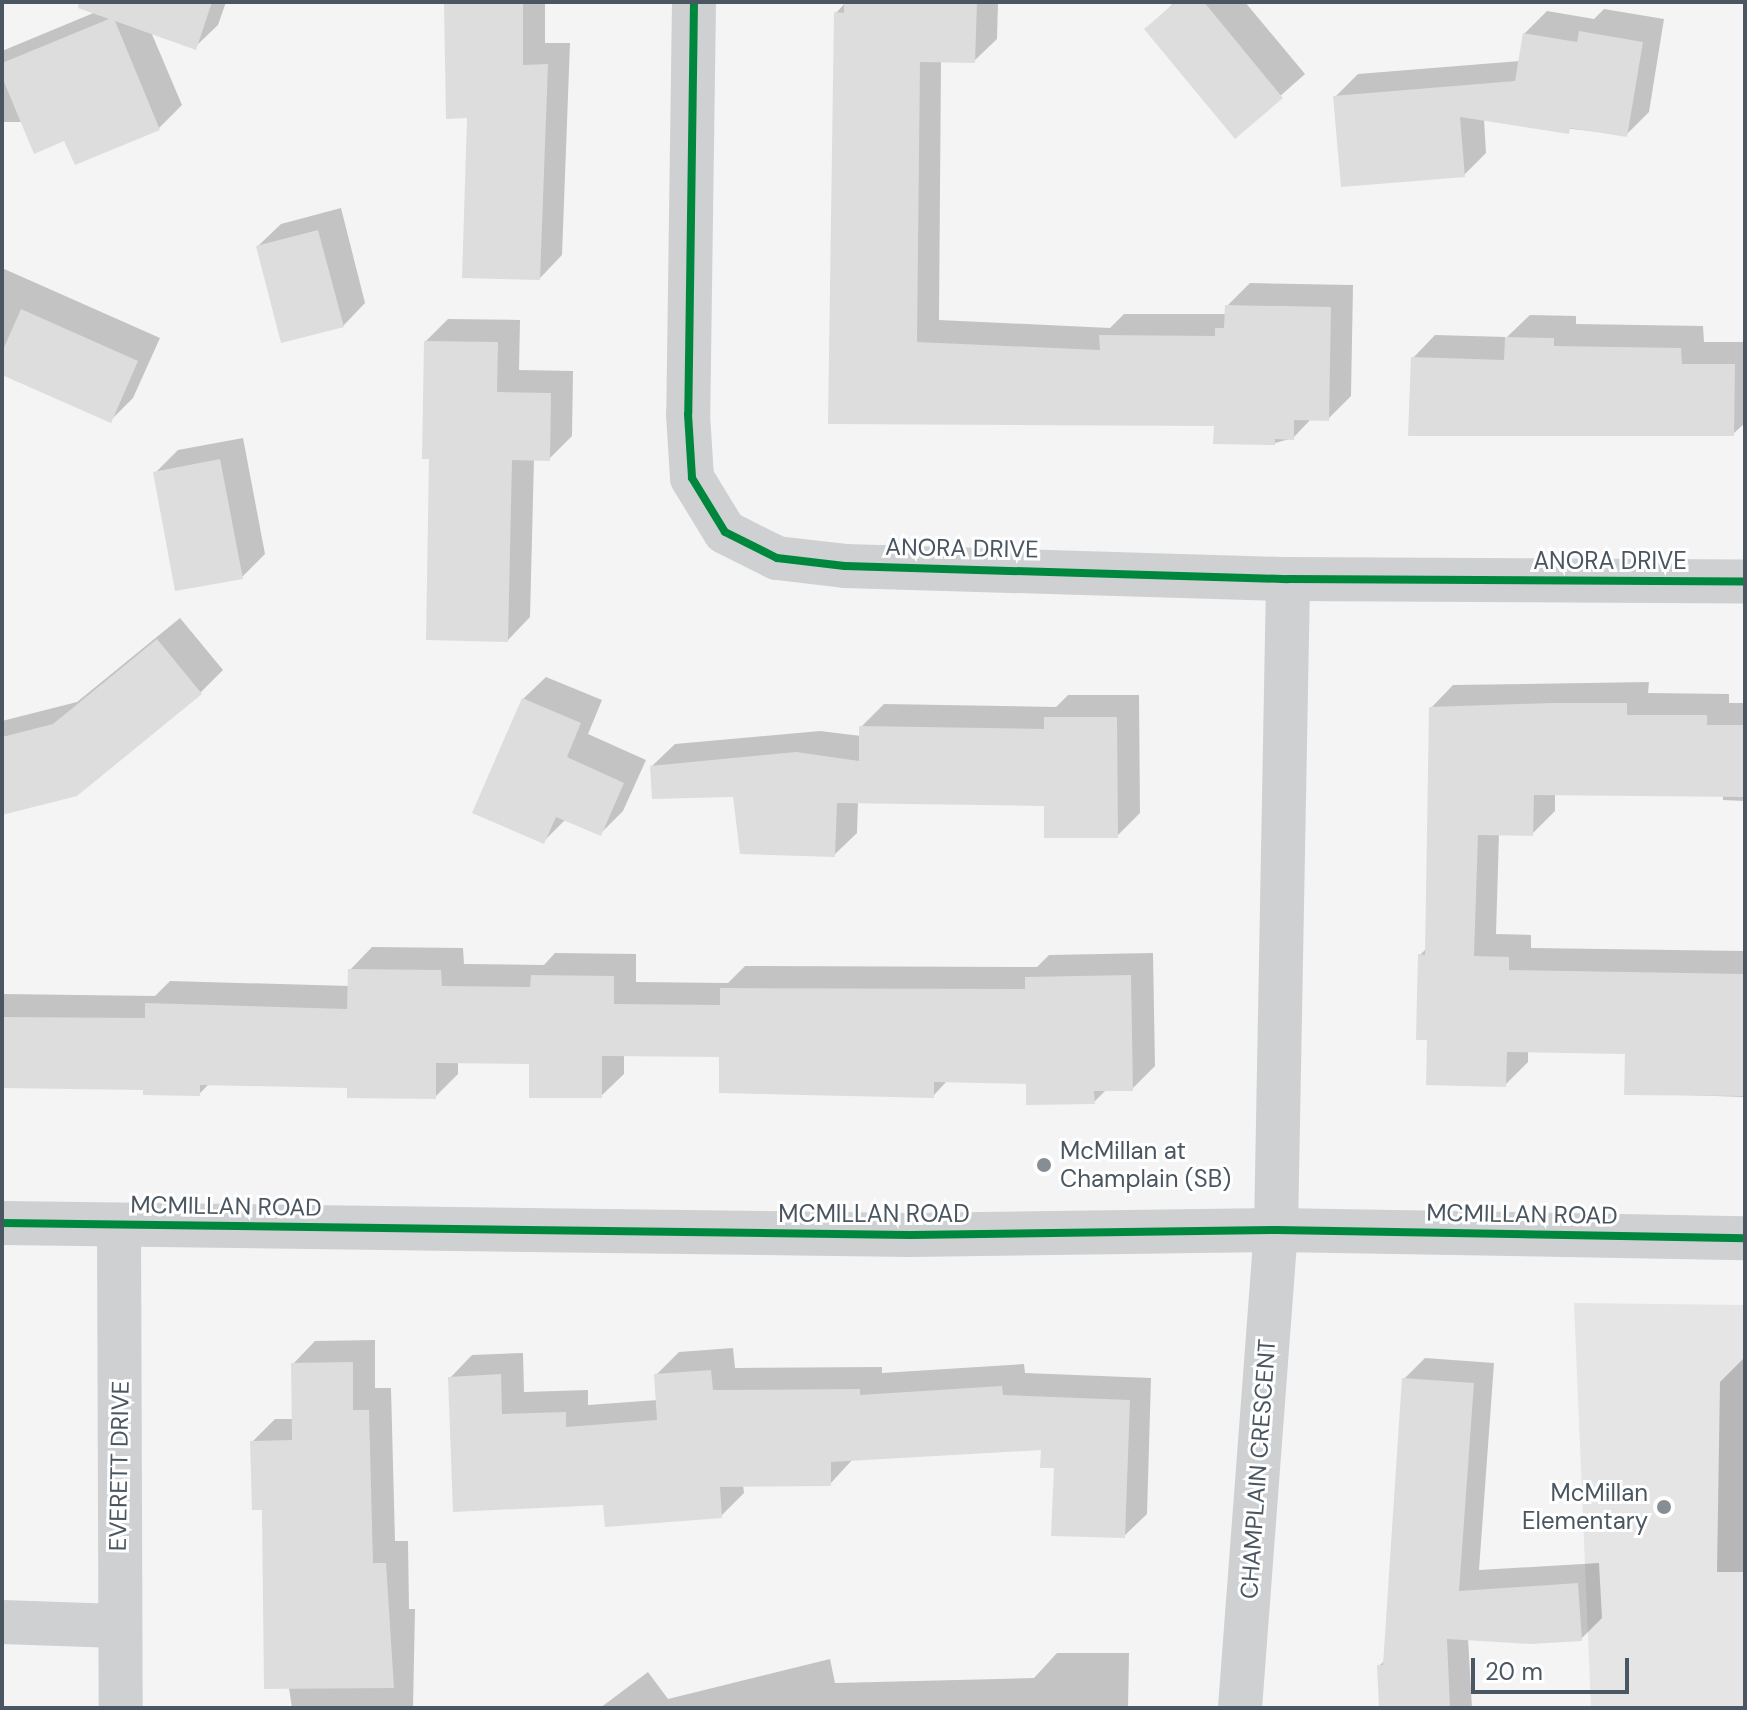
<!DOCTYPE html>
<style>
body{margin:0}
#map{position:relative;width:1747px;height:1710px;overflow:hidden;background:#f4f4f4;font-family:"DM Sans",sans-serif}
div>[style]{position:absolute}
.education>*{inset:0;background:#e6e5e6}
.shadow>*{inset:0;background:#0003}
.building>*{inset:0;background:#ddddde}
.minor>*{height:44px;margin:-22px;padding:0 22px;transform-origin:22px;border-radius:22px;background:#ced0d2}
.tertiary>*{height:44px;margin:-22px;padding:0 22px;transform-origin:22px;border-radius:22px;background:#ced0d2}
.cycleway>*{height:8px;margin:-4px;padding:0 4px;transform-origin:4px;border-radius:4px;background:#00873e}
.dots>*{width:22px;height:22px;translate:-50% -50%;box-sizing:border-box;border:4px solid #fff;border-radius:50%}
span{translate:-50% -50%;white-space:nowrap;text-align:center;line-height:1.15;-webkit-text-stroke:6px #fff;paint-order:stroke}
.street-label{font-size:24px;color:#4a5661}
.poi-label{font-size:24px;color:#4a5661}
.left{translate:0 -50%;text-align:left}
.right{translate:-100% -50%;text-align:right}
.frame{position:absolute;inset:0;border:4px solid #4a5661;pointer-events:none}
.scale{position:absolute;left:1471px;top:1658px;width:158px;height:36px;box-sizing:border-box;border:4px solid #4a5661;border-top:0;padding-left:10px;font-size:24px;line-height:28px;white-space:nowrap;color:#4a5661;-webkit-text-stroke:6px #fff;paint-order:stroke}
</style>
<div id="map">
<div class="education">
<div style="clip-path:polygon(1574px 1303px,1745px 1305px,1745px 1708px,1591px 1708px)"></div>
</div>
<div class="shadow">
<div style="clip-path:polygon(120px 2px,226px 2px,218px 25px,195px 47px,151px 32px,182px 105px,159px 128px,65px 138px,23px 122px,2px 122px,2px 51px)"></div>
<div style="clip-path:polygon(448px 2px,545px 2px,545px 43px,570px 43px,562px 255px,540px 278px)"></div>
<div style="clip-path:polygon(846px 2px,998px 2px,997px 39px,974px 61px,941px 61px,939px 320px,1110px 328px,1124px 314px,1227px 314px,1227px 306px,1250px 283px,1353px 285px,1351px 396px,1328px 419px,1312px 418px,1293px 438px,1275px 443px,1216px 424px,830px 422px,836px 13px)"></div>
<div style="clip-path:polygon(1175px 2px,1245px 2px,1305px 74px,1235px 136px,1146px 29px)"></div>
<div style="clip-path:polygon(1604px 9px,1664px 19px,1649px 112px,1626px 135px,1484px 119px,1486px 153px,1464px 175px,1335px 97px,1358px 74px,1520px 61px,1524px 34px,1547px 11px,1594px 19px)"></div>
<div style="clip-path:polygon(341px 208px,365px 303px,343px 326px,258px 246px,281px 224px)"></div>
<div style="clip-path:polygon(2px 268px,160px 338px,133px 398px,110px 421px,2px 373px)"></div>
<div style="clip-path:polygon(1530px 315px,1576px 316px,1576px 324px,1703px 326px,1704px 342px,1745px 342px,1745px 423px,1733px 434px,1413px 358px,1435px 335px,1507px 337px)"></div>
<div style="clip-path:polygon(448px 319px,520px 320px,519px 370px,573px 371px,572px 436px,549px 459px,534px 459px,530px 617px,508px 640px,431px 457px,426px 341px)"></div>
<div style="clip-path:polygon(243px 438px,265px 554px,242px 577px,155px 473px,178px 450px)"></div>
<div style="clip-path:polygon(180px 618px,223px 670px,200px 693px,2px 813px,2px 721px,77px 702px)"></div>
<div style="clip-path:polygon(546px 677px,602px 700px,588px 734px,646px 760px,623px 811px,600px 834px,566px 819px,543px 842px,523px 699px)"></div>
<div style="clip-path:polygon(1649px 682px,1648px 693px,1729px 694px,1729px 703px,1745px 703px,1745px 801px,1723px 800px,1723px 795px,1555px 793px,1555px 811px,1532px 834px,1499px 833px,1496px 934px,1531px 935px,1531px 948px,1745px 951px,1745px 1097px,1626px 1093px,1627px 1052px,1528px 1051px,1528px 1062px,1505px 1085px,1429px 1038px,1420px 955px,1427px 948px,1431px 708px,1453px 685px)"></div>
<div style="clip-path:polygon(1068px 695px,1139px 695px,1140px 813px,1117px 836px,1046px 804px,858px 801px,857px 833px,834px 855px,735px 795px,652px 766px,675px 744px,820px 731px,861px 736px,861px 727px,884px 704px,1056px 707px)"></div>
<div style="clip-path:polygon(372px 947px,463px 948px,464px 964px,544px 965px,555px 953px,636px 954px,636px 982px,728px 983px,745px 966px,1037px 967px,1049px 955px,1153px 953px,1155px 1066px,1132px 1089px,1107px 1089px,1094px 1102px,1028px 1082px,948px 1080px,933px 1096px,721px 1055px,624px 1054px,624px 1074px,601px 1096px,531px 1062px,458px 1061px,458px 1074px,435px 1097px,349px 1086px,210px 1083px,199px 1094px,145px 1088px,2px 1086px,2px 994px,155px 996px,170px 981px,350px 986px,350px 970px)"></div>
<div style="clip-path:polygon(375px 1340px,375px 1388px,391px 1388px,395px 1541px,408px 1541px,409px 1609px,415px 1609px,413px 1708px,292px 1708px,252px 1442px,275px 1419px,294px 1419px,293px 1364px,315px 1341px)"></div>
<div style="clip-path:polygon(733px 1348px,735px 1368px,882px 1367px,882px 1373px,1024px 1364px,1025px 1373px,1151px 1378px,1147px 1514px,1124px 1536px,1043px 1448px,853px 1459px,830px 1484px,743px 1485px,744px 1493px,721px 1516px,605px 1503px,450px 1378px,472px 1355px,523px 1353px,524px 1392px,588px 1390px,588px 1405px,658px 1400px,656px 1375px,679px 1352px)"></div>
<div style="clip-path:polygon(1745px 1357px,1745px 1572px,1717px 1572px,1720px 1382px)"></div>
<div style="clip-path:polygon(1425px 1358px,1494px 1363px,1479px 1570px,1599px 1563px,1602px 1618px,1581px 1639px,1468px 1638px,1472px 1708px,1381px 1708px,1379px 1666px,1386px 1659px,1404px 1379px)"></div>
<div style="clip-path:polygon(1057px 1653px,1129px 1653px,1128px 1708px,600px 1708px,648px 1672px,668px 1699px,830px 1659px,835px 1683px,1034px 1678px)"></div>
</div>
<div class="building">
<div style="clip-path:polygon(79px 2px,212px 2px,196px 50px,115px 21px,160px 130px,75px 165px,64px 141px,34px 154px,2px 77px,2px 63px,109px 19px,78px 8px)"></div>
<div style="clip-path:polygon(523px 2px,523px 65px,548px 64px,540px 280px,462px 278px,467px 118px,446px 119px,444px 3px)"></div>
<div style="clip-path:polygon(844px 2px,977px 2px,975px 63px,920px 62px,917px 342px,1100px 350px,1099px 335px,1215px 336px,1215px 328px,1224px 328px,1225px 305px,1331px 307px,1329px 421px,1294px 420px,1294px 440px,1275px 439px,1275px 445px,1213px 444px,1214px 426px,828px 424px,834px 12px,844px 13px)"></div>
<div style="clip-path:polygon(1176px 2px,1204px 2px,1283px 98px,1235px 139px,1144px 29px)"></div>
<div style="clip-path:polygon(1579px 31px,1643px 42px,1627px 137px,1570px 128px,1569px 134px,1460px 117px,1465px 177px,1341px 187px,1333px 96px,1515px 81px,1523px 33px,1577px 42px)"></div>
<div style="clip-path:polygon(318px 230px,344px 327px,281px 343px,256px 246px)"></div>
<div style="clip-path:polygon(21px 309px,138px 361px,111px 423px,2px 375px,2px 352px)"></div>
<div style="clip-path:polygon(1505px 337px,1554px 338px,1554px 346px,1681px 348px,1682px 364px,1735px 364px,1734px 436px,1408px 436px,1411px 357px,1504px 360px)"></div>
<div style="clip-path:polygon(424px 341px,498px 342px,497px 392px,551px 393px,550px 461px,512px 460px,508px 642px,426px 640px,429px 459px,422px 459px)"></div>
<div style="clip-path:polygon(220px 459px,243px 579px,175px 591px,153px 472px)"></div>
<div style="clip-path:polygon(157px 639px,202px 694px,77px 796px,2px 815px,2px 737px,53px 724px)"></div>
<div style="clip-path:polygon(522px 698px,581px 723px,567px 757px,624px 783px,601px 836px,556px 817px,544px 844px,472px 813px)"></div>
<div style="clip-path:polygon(1553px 703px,1627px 703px,1627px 715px,1707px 715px,1707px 725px,1745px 725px,1745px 797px,1534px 795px,1533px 836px,1478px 835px,1474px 956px,1509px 957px,1509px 970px,1745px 974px,1745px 1096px,1624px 1095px,1625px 1054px,1507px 1052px,1506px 1087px,1426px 1085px,1427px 1040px,1416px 1040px,1418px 954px,1425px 955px,1429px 707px)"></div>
<div style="clip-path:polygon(1044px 717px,1117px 717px,1118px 838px,1044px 838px,1044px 806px,837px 803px,835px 857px,740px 854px,733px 797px,652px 799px,650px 766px,796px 752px,859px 761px,859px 726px,1044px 729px)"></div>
<div style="clip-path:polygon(348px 969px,441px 970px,442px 986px,530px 987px,531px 975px,614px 976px,614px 1004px,720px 1005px,720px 988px,1025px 989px,1025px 977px,1131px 975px,1133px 1091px,1094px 1091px,1095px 1104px,1026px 1105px,1026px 1084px,934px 1082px,934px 1098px,719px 1093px,719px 1057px,602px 1056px,602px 1098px,529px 1098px,529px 1064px,436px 1063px,436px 1099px,347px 1098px,347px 1088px,200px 1085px,200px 1096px,143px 1095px,143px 1090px,2px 1088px,2px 1017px,145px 1018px,145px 1003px,347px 1009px)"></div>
<div style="clip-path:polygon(353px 1362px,353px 1410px,369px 1410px,373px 1563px,386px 1563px,394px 1688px,264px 1689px,262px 1510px,252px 1510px,250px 1441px,292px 1440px,291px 1363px)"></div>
<div style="clip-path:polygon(711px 1370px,713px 1390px,860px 1389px,860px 1395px,1002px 1386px,1003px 1395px,1130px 1400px,1125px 1538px,1051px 1536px,1054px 1468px,1040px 1468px,1041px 1450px,831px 1462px,831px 1486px,720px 1487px,722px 1518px,605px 1527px,603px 1505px,453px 1512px,448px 1377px,501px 1374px,502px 1414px,566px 1412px,566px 1427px,657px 1420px,654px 1374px)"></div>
<div style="clip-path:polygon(1402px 1378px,1474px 1383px,1459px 1591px,1578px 1583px,1582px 1641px,1531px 1644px,1447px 1639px,1450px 1708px,1379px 1708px,1377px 1665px,1383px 1665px)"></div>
</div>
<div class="minor">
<div style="left:694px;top:2px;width:412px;rotate:90.8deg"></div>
<div style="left:688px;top:414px;width:64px;rotate:86.4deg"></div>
<div style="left:692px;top:478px;width:63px;rotate:58.6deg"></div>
<div style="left:725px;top:532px;width:58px;rotate:26.6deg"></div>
<div style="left:777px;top:558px;width:68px;rotate:6.7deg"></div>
<div style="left:845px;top:566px;width:443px;rotate:1.7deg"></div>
<div style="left:1288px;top:579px;width:457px;rotate:0.3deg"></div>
<div style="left:119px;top:1225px;width:483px;rotate:89.8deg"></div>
<div style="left:2px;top:1622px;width:115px;rotate:2deg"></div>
<div style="left:1240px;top:1708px;width:479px;rotate:-85.7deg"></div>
<div style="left:1276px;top:1230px;width:651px;rotate:-88.94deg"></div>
</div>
<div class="tertiary">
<div style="left:2px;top:1223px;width:908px;rotate:0.76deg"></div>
<div style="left:910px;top:1235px;width:366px;rotate:-0.8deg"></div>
<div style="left:1276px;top:1230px;width:469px;rotate:1deg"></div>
</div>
<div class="cycleway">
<div style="left:694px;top:2px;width:412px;rotate:90.8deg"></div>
<div style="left:688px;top:414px;width:64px;rotate:86.4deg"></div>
<div style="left:692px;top:478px;width:63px;rotate:58.6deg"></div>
<div style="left:725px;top:532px;width:58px;rotate:26.6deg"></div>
<div style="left:777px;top:558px;width:68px;rotate:6.7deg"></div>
<div style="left:845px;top:566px;width:443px;rotate:1.7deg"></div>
<div style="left:1288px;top:579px;width:457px;rotate:0.3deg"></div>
<div style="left:2px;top:1223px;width:908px;rotate:0.76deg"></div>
<div style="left:910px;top:1235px;width:366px;rotate:-0.8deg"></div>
<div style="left:1276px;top:1230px;width:469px;rotate:1deg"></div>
</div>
<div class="dots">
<div style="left:1044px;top:1165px;background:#868d94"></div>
<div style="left:1664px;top:1507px;background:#868d94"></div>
</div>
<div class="street-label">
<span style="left:962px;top:548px;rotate:1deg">ANORA DRIVE</span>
<span style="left:1610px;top:561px">ANORA DRIVE</span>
<span style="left:226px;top:1206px;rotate:1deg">MCMILLAN ROAD</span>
<span style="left:874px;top:1214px">MCMILLAN ROAD</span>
<span style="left:1522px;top:1214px;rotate:1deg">MCMILLAN ROAD</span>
<span style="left:119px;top:1466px;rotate:-89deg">EVERETT DRIVE</span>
<span style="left:1258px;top:1469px;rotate:-86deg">CHAMPLAIN CRESCENT</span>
</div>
<div class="poi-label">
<span class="left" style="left:1060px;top:1165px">McMillan at<br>Champlain (SB)</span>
<span class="right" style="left:1648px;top:1507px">McMillan<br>Elementary</span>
</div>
<div class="frame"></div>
<div class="scale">20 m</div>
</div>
